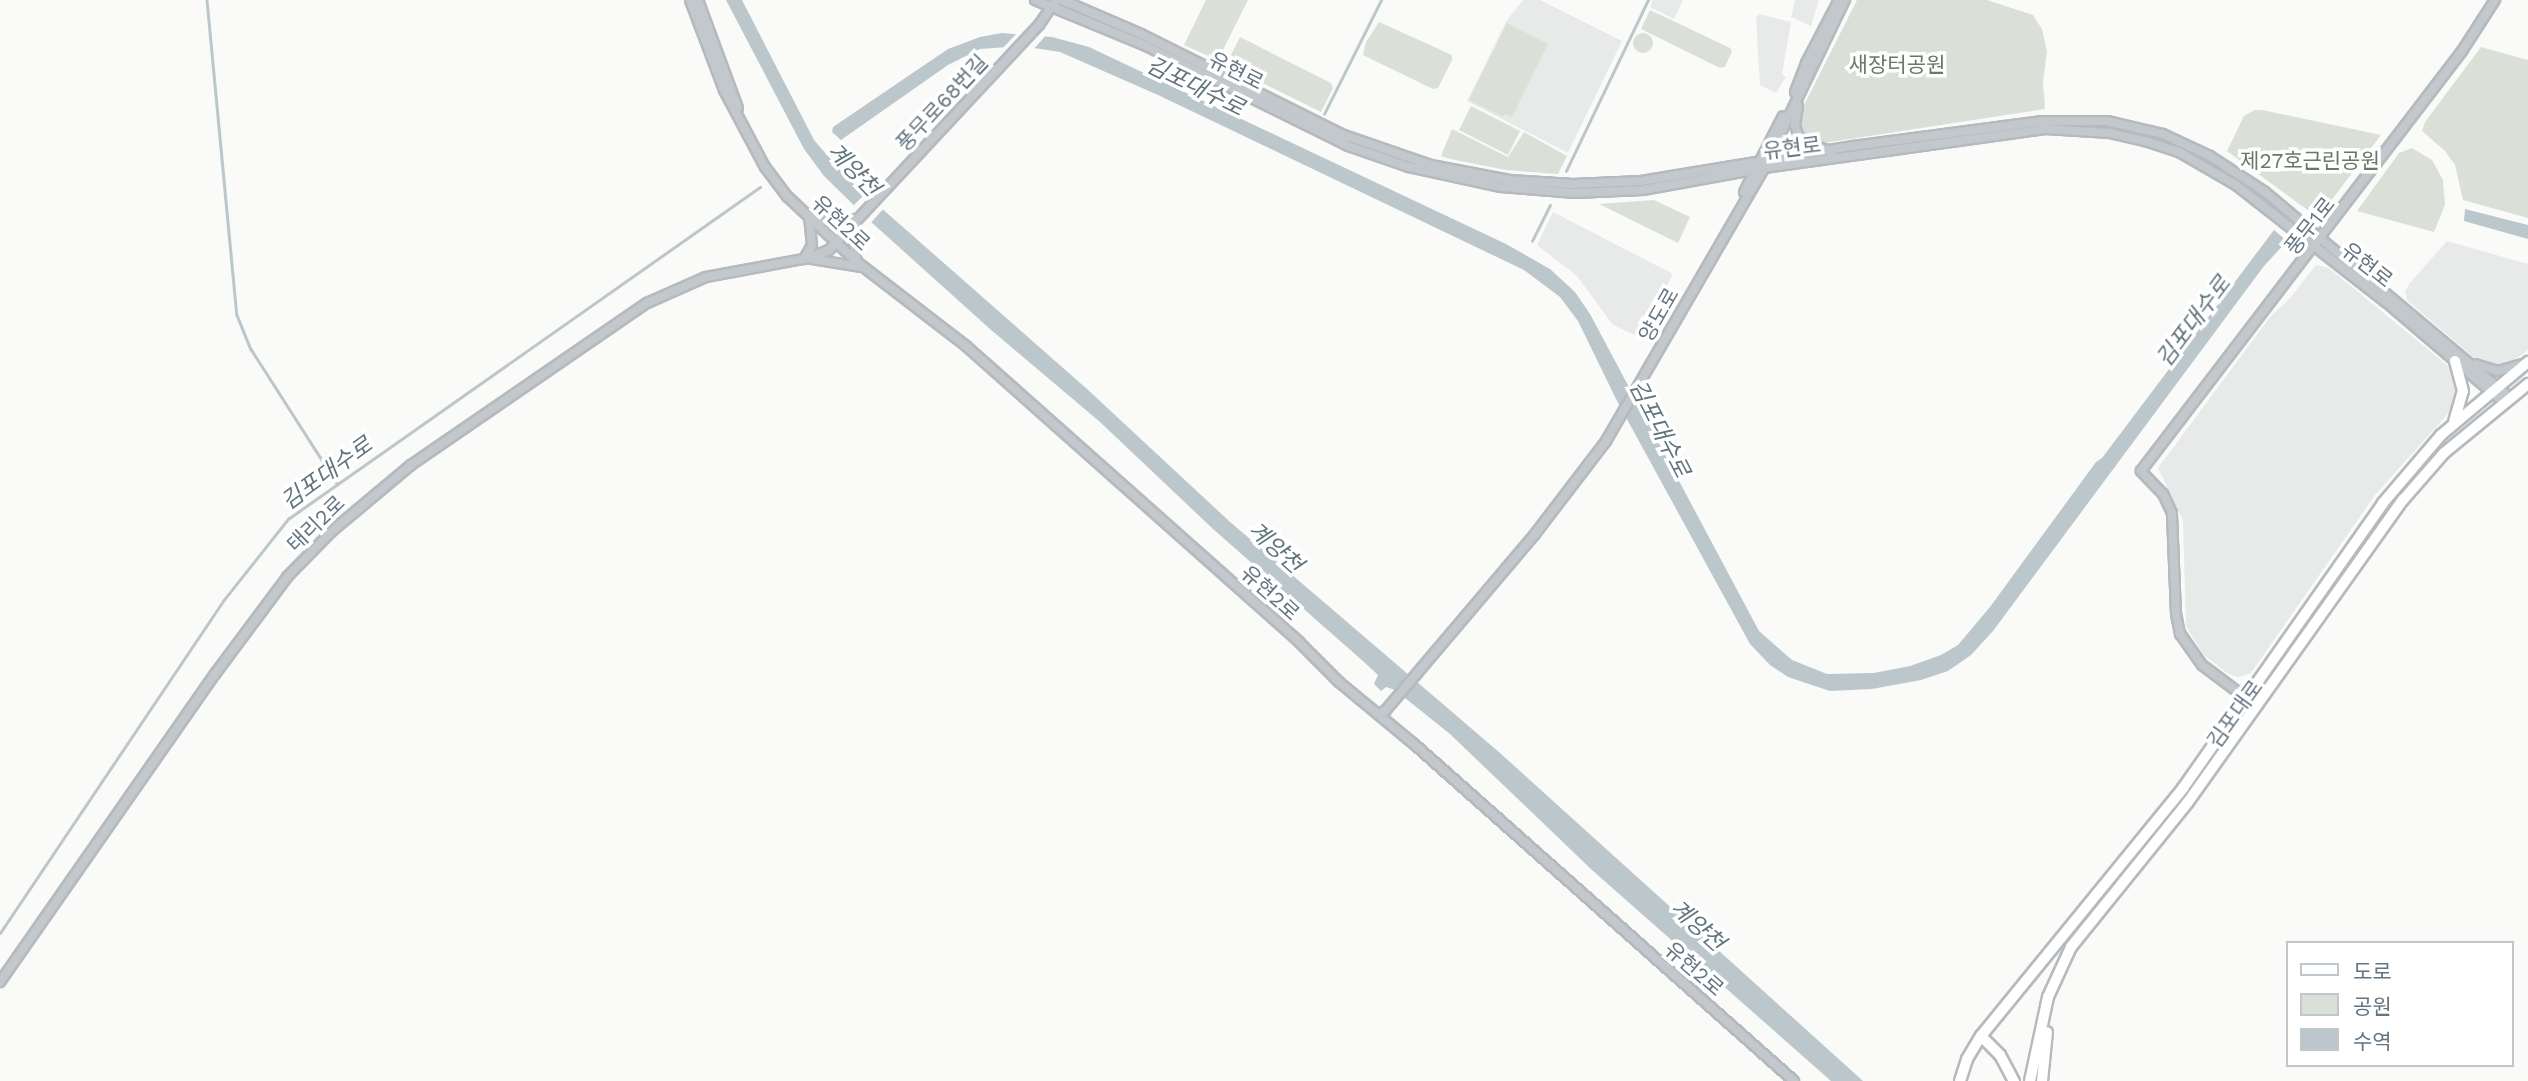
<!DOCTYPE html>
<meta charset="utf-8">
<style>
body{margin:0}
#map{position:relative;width:2528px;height:1081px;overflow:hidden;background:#fafaf8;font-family:"Work Sans","Noto Sans KR",sans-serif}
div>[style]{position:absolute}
.built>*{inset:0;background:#e8e9e9}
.green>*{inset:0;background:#dadfd7}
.round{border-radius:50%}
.water>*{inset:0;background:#bbc7cb}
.pier>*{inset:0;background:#fafaf8}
.stream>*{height:2.5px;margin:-1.25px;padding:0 1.25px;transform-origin:1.25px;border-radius:1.25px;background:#bbc7cb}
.roads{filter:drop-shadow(2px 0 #b5babe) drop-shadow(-2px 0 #b5babe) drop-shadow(0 2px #b5babe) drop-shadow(0 -2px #b5babe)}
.minor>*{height:8px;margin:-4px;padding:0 4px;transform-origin:4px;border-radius:4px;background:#c3c8cc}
.major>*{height:10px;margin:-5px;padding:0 5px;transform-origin:5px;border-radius:5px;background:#fff}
span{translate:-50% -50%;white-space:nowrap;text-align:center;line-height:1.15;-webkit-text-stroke:7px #fff;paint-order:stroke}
.park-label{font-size:21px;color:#687a64}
.street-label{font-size:21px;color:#657683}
.water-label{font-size:23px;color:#60757c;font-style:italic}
.legend{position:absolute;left:2286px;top:941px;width:228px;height:126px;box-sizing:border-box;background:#fff;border:2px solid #c1c8cd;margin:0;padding:9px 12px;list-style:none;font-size:21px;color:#657683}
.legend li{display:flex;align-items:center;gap:14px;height:35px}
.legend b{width:35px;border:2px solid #c1c8cd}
</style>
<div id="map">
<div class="built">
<div style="clip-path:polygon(1523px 0,1540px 0,1622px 41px,1568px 153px,1467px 101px,1507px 20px)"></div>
<div style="clip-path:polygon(1653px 0,1683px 0,1674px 19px,1650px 7px)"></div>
<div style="clip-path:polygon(1795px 0,1819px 0,1811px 26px,1791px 17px)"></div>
<div style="clip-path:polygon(1759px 14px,1791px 22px,1782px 74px,1786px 77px,1776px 93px,1760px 85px,1756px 18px)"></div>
<div style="clip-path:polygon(1553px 212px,1673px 274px,1640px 337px,1613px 325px,1577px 276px,1537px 245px)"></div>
<div style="clip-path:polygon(2447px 241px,2528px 264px,2528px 350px,2510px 363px,2494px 368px,2479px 362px,2407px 300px,2405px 292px,2409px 284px)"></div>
<div style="clip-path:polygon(2316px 265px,2329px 268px,2453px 370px,2459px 382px,2455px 406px,2375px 495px,2251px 673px,2238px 677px,2227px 673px,2203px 654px,2186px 626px,2183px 520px,2158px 468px,2270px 317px,2290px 298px)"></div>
</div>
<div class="green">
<div style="clip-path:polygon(1206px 0,1248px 0,1221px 54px,1215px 59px,1184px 45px)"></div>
<div style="clip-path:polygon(1857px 0,1987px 0,2033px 15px,2042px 29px,2047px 51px,2043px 82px,2045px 109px,1824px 143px,1809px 140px,1800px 131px,1799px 115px)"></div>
<div style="clip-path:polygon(1650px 10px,1730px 48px,1732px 51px,1725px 67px,1720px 68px,1641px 29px)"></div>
<div style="clip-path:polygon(1379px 22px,1452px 55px,1452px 60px,1438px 88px,1433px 89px,1363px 55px,1366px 42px)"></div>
<div style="clip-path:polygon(1507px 23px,1548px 44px,1512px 117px,1505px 114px,1503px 117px,1469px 100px)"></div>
<div class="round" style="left:1633px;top:33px;width:20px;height:20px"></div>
<div style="clip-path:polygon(1240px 37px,1331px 83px,1333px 88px,1321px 112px,1226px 65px)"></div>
<div style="clip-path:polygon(2481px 47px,2528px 60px,2528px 218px,2463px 200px,2455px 165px,2445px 151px,2422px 131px,2425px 122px)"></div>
<div style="clip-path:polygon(1471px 106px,1520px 131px,1508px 155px,1459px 130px)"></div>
<div style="clip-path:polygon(2255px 110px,2262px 110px,2381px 135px,2324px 210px,2313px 214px,2227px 151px,2244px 116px)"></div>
<div style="clip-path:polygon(1452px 129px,1508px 157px,1524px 132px,1567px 156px,1558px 174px,1506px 170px,1450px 159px,1441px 156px)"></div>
<div style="clip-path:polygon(2412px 148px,2432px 160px,2443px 180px,2445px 205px,2434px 232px,2357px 211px,2399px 153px)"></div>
<div style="clip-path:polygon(1654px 200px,1690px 217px,1678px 243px,1599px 204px)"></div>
</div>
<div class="water">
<div style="clip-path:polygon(726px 0,742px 0,814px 140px,846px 177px,1087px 389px,1229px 521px,1500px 753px,1863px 1081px,1831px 1081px,1592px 870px,1450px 734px,1395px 690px,1386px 687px,1381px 691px,1374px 684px,1378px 675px,1364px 662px,1212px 528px,1100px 422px,990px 329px,870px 221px,824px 176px,804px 149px)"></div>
<div style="clip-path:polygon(1002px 33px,1052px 37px,1089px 47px,1506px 244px,1550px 269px,1575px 292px,1590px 314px,1759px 631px,1792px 660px,1827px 674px,1874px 673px,1910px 666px,1941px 655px,1958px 645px,1990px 607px,2096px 462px,2102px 458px,2274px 230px,2287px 241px,2264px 266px,1993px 631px,1971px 655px,1948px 671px,1921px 680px,1872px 689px,1830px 691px,1788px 677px,1770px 665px,1750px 644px,1617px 401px,1578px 321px,1560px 297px,1524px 270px,1158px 95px,1060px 52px,1021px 46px,980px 49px,948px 65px,841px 140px,832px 132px,833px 127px,948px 49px,980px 37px)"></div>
<div style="clip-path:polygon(2465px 209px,2528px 225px,2528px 239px,2464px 221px)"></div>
</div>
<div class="pier">
<div style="clip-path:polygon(1020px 30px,1048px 33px,1032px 51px,1001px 50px)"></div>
<div style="clip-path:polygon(868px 191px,885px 207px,869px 225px,851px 208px)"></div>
</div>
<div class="stream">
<div style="left:207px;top:0;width:316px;rotate:84.6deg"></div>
<div style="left:237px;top:315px;width:37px;rotate:68deg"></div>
<div style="left:251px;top:349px;width:158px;rotate:57.4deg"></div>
<div style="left:1324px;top:114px;width:127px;rotate:-63.4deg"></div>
<div style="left:1566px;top:171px;width:190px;rotate:-64.4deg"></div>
<div style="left:1532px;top:241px;width:40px;rotate:-63.4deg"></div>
<div style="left:0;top:933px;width:400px;rotate:-56.1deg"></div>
<div style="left:223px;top:601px;width:105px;rotate:-51.6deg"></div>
<div style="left:288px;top:519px;width:577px;rotate:-35.12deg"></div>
</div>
<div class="roads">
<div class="minor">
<div style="left:690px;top:0;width:96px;rotate:69.3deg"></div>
<div style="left:724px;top:90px;width:87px;rotate:62deg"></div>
<div style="left:765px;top:167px;width:38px;rotate:53deg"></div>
<div style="left:788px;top:197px;width:95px;rotate:43.3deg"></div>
<div style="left:857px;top:262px;width:138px;rotate:37.6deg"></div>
<div style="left:966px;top:346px;width:446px;rotate:41.6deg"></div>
<div style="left:1299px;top:642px;width:57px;rotate:45deg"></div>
<div style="left:1339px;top:682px;width:97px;rotate:39.6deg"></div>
<div style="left:1414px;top:744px;width:508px;rotate:41.57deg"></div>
<div style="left:698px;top:0;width:115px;rotate:69.7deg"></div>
<div style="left:1035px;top:0;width:120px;rotate:22.5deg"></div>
<div style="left:1146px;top:46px;width:225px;rotate:26.3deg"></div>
<div style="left:1348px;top:146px;width:65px;rotate:19deg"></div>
<div style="left:1409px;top:167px;width:94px;rotate:12.3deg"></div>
<div style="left:1501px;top:187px;width:74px;rotate:4.6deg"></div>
<div style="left:1575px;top:193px;width:68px;rotate:-2.5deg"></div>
<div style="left:1643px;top:190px;width:123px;rotate:-10.3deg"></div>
<div style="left:1764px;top:168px;width:284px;rotate:-7.9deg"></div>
<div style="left:2045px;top:129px;width:65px;rotate:3.5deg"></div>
<div style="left:2110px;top:133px;width:36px;rotate:13deg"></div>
<div style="left:2145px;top:141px;width:36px;rotate:18deg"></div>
<div style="left:2179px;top:152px;width:66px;rotate:30.1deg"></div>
<div style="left:2236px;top:185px;width:190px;rotate:38deg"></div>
<div style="left:2386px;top:302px;width:154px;rotate:40.5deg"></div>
<div style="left:1062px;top:0;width:86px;rotate:23.3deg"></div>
<div style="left:1141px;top:34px;width:227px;rotate:26.5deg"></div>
<div style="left:1344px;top:135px;width:92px;rotate:19deg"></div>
<div style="left:1431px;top:165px;width:80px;rotate:10.8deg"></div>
<div style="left:1510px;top:180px;width:63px;rotate:3.6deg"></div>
<div style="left:1573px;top:184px;width:68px;rotate:-2.5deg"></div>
<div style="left:1641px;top:181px;width:215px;rotate:-9.4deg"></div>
<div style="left:1853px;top:146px;width:191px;rotate:-7.5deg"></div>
<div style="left:2042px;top:121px;width:65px"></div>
<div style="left:2107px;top:121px;width:57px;rotate:13.1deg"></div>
<div style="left:2163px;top:134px;width:52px;rotate:25.1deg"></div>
<div style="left:2210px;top:156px;width:66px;rotate:33.2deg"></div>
<div style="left:2265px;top:192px;width:319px;rotate:40deg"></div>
<div style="left:1795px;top:92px;width:31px;rotate:-69deg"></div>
<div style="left:1806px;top:63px;width:71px;rotate:-62.4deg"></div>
<div style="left:1798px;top:106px;width:19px;rotate:99deg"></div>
<div style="left:1795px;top:125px;width:10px;rotate:73deg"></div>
<div style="left:1798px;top:135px;width:9px;rotate:49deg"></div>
<div style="left:1804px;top:142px;width:28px;rotate:19deg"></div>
<div style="left:1744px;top:192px;width:85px;rotate:-62.8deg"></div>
<div style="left:855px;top:224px;width:11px;rotate:100deg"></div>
<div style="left:853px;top:235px;width:27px;rotate:82deg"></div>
<div style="left:804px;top:259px;width:16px;rotate:-60deg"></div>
<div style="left:812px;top:245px;width:28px;rotate:-96deg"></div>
<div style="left:809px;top:217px;width:28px;rotate:13deg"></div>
<div style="left:836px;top:223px;width:21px;rotate:-11deg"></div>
<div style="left:812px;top:259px;width:50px;rotate:9.3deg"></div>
<div style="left:2475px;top:364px;width:24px;rotate:17deg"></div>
<div style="left:2498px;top:371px;width:25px;rotate:-16deg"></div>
<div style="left:2250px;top:701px;width:60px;rotate:-143.1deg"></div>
<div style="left:2202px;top:665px;width:38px;rotate:-125deg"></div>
<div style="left:2180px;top:634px;width:20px;rotate:-101deg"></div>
<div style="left:2176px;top:614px;width:101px;rotate:-92.3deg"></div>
<div style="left:2172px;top:513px;width:21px;rotate:-115deg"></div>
<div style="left:2163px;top:494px;width:32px;rotate:-134deg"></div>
<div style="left:2141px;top:471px;width:529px;rotate:-52.61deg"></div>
<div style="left:2462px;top:51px;width:61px;rotate:-57.1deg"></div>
<div style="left:1378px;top:714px;width:8px;rotate:-23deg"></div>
<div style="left:1385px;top:711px;width:232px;rotate:-49.7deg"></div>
<div style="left:1535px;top:534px;width:117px;rotate:-52.6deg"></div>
<div style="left:1606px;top:441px;width:315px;rotate:-59.9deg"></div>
<div style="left:1764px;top:168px;width:187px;rotate:-64.3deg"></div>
<div style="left:0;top:982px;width:376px;rotate:-55.1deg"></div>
<div style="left:215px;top:674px;width:122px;rotate:-53.3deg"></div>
<div style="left:288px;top:576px;width:63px;rotate:-45.6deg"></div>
<div style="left:332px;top:531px;width:103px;rotate:-39.9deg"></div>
<div style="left:411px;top:465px;width:286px;rotate:-34.5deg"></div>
<div style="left:647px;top:303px;width:64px;rotate:-23.8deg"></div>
<div style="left:706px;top:277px;width:105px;rotate:-10.5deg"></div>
<div style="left:809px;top:258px;width:22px;rotate:-22deg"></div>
<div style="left:829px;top:250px;width:308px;rotate:-47deg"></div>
<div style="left:1039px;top:25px;width:30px;rotate:-56deg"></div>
</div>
<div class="major">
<div style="left:2454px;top:422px;width:32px;rotate:-74deg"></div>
<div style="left:2463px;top:391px;width:31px;rotate:-105deg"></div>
<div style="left:1981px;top:1036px;width:27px;rotate:45deg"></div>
<div style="left:2000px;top:1055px;width:30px;rotate:62deg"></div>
<div style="left:1960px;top:1081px;width:23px;rotate:-72deg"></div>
<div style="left:1967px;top:1059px;width:27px;rotate:-59deg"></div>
<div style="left:1981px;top:1036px;width:320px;rotate:-50.8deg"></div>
<div style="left:2183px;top:788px;width:348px;rotate:-54.9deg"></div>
<div style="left:2383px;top:503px;width:89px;rotate:-49.5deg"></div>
<div style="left:2441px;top:435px;width:114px;rotate:-40deg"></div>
<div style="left:2030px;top:1081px;width:86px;rotate:-77.9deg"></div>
<div style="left:2048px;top:997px;width:55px;rotate:-65.3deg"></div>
<div style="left:2071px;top:947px;width:186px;rotate:-51.1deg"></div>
<div style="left:2188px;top:802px;width:371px;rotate:-54.6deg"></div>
<div style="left:2403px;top:500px;width:62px;rotate:-48.9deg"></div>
<div style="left:2444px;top:453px;width:109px;rotate:-39.4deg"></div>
<div style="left:2042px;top:1081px;width:49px;rotate:-84.2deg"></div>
</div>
</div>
<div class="park-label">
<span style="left:1897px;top:65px">새장터공원</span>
<span style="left:2310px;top:161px">제27호근린공원</span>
</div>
<div class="street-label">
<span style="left:1236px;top:71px;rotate:27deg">유현로</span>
<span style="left:942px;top:103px;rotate:-47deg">풍무로68번길</span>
<span style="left:1792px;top:148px;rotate:-7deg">유현로</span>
<span style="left:841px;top:223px;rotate:43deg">유현2로</span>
<span style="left:2310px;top:226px;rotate:-52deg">풍무1로</span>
<span style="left:2367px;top:265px;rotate:38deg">유현로</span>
<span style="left:1659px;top:315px;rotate:-60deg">양도로</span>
<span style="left:316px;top:524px;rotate:-44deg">태리2로</span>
<span style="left:1270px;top:593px;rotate:42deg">유현2로</span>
<span style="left:2235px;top:714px;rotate:-54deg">김포대로</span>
<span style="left:1694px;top:969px;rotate:41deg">유현2로</span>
</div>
<div class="water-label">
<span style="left:1195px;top:87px;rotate:26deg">김포대수로</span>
<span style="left:853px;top:170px;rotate:46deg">계양천</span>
<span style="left:2194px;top:322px;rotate:-53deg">김포대수로</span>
<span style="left:1659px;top:429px;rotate:63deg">김포대수로</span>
<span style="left:327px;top:474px;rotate:-36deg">김포대수로</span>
<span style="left:1275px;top:548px;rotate:42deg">계양천</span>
<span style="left:1697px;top:926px;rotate:42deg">계양천</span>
</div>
<ul class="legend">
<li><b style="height:9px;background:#fff"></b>도로</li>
<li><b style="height:19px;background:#dadfd7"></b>공원</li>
<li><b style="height:19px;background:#bbc7cb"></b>수역</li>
</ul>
</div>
